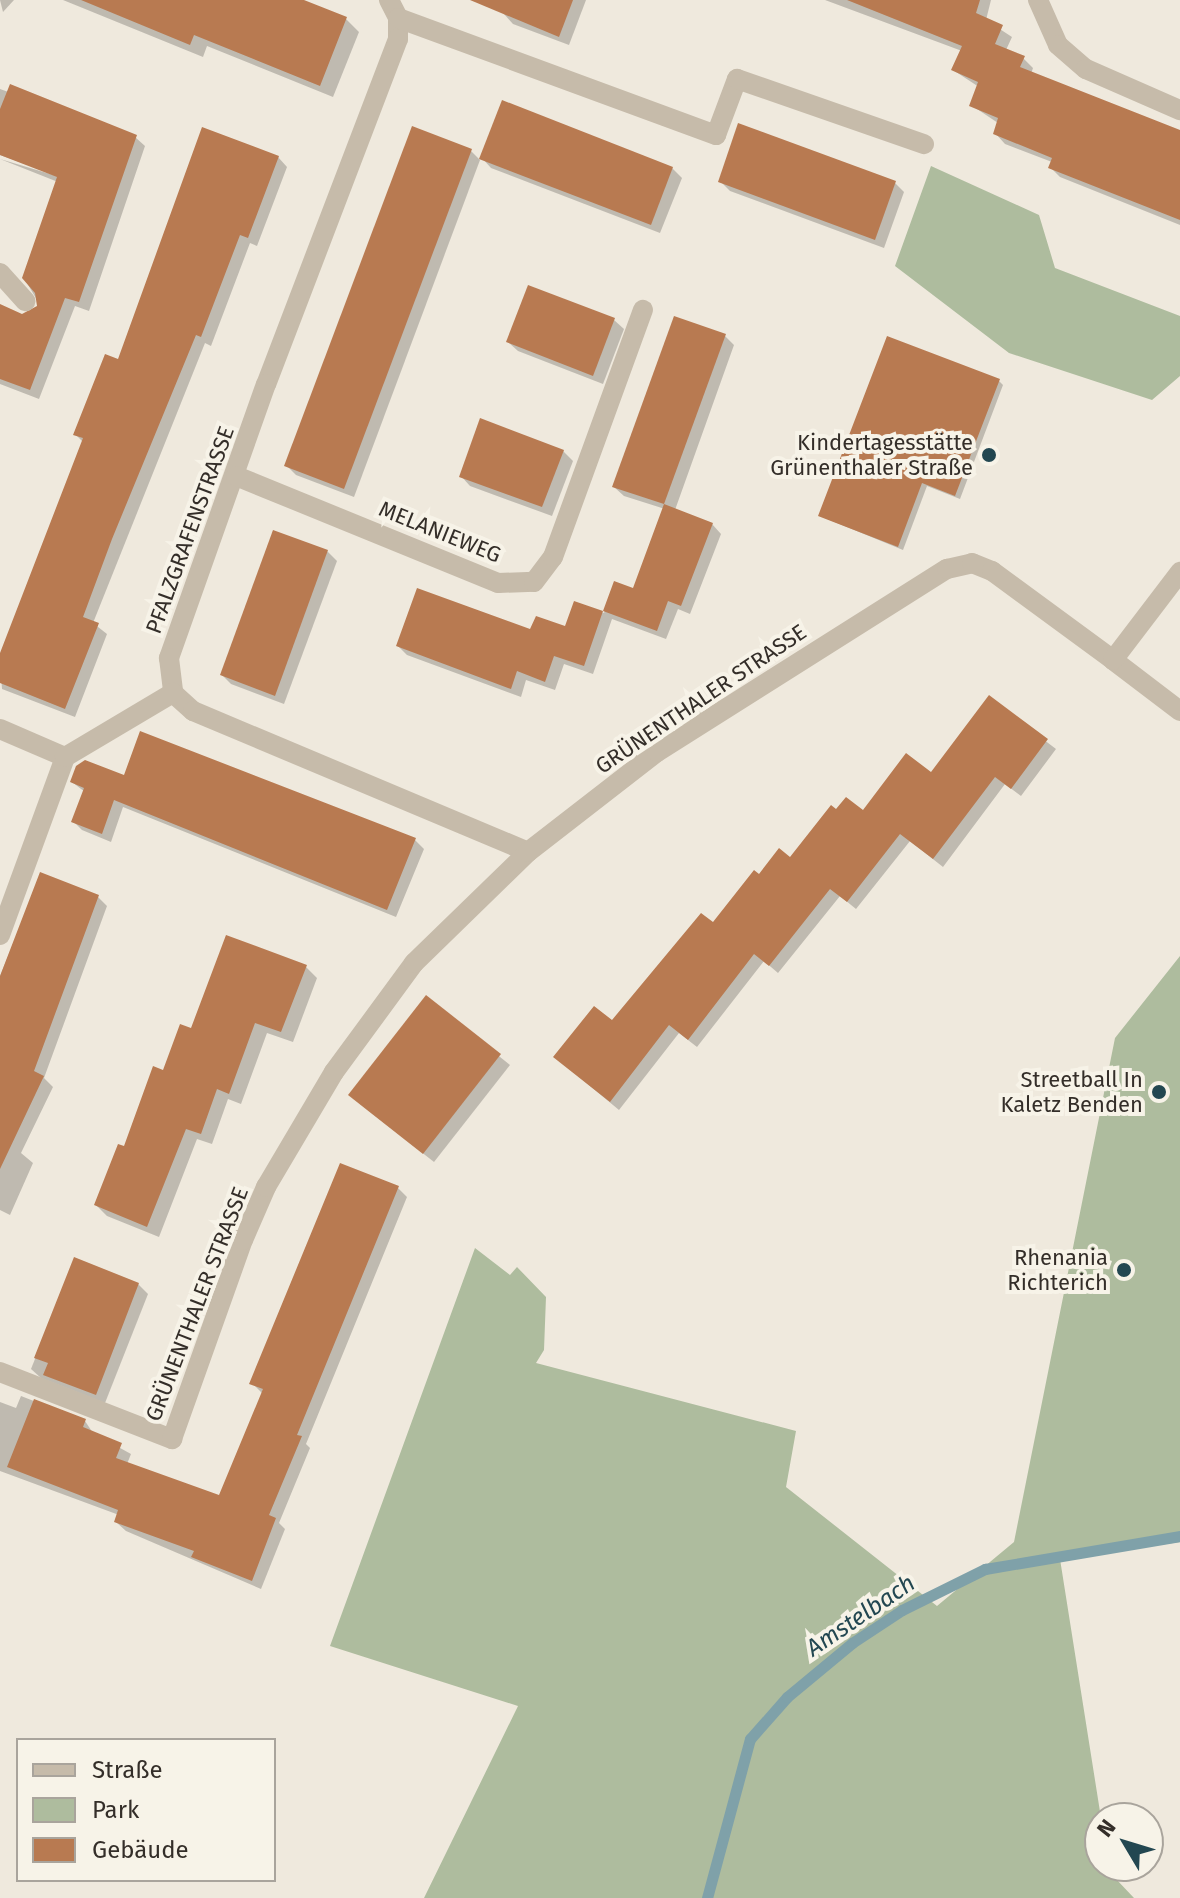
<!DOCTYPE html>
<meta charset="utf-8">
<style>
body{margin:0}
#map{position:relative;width:1180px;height:1898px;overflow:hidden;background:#efe9dd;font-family:"Fira Sans",sans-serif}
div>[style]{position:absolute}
.green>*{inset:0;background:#aebc9e}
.shadow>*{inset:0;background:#0003}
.stream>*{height:11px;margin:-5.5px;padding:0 5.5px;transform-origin:5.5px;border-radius:5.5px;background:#7fa1a9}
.building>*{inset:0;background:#b87a51}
.minor>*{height:20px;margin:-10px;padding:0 10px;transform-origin:10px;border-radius:10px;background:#c6bbaa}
.dots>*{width:22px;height:22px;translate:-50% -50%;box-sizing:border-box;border:4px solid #f7f3e8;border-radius:50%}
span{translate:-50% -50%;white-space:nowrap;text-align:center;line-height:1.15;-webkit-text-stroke:8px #f7f3e8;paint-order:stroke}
.poi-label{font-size:22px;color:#342e29}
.right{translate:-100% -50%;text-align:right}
.street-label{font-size:22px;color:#342e29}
.water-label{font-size:24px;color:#234751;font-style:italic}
.legend{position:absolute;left:16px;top:1738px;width:260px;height:144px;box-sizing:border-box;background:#f7f3e8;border:2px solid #a9a49c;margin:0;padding:10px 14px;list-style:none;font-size:24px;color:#342e29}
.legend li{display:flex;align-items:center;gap:16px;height:40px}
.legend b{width:40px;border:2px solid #a9a49c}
.north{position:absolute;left:1084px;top:1802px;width:80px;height:80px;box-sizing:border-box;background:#f7f3e8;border:2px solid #a9a49c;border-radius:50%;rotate:308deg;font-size:22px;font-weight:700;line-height:32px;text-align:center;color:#342e29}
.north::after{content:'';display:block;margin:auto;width:28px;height:36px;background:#234751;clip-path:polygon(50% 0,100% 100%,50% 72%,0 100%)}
</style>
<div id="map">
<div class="green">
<div style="clip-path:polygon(931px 166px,1039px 215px,1055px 268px,1180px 316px,1180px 376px,1152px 400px,1009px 353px,895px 266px)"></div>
<div style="clip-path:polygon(1180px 956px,1180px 1542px,1060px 1559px,1101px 1818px,1100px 1866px,1113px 1866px,1116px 1879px,1134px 1898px,424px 1898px,518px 1706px,330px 1646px,475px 1248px,510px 1275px,517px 1267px,546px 1297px,544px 1350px,536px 1363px,796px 1431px,786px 1487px,937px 1606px,1014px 1542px,1115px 1038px)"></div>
</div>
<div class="shadow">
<div style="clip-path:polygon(0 0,14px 0,3px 12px)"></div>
<div style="clip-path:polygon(63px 0,297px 0,346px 19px,359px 32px,333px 97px,207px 46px,203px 57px)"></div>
<div style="clip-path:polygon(509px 0,586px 0,569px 45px,513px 24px,504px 14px)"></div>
<div style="clip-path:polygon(825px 0,991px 0,986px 20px,1012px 37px,1006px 50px,1023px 58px,1033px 68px,1031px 74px,1180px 135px,1180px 225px,1060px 177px,1050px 167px,1052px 162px,1005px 144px,995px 133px,998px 123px,971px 105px,979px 87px,953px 70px,962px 51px)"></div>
<div style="clip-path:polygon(0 89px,135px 137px,145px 146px,89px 311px,75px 306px,39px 399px,0 384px,0 307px,22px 316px,40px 305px,24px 278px,58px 182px,0 159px,67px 179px,0 155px)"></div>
<div style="clip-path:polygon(470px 150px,480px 160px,354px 497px,296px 475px,287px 466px)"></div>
<div style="clip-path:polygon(278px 157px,287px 167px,257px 246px,250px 243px,211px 346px,205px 343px,93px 623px,107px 634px,75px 717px,2px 689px,0 660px,83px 442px,75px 434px,119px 361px)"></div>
<div style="clip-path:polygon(482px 158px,672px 168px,682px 178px,660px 233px,491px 168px)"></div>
<div style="clip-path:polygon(721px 182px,895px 183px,904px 192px,884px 248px,730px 191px)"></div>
<div style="clip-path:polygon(614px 320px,624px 329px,603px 384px,518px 351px,508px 342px)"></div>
<div style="clip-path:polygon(725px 336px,734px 345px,675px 510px,712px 524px,721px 534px,690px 614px,678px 609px,666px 639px,612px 619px,593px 674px,564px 664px,555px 690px,526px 680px,521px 697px,407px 655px,398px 646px,566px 628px,575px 603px,604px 613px,616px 583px,634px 590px,665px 509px,624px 496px,614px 487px)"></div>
<div style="clip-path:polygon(999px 381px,1003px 385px,960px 499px,927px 486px,903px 550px,820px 516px)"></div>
<div style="clip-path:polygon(563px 451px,573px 461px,552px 516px,470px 486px,461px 476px)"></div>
<div style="clip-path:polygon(327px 551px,337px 561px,284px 704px,231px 684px,222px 675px)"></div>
<div style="clip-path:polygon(989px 698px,1056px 749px,1021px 796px,1005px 784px,943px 867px,910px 841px,856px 909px,840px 896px,778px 973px,764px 961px,697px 1047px,679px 1033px,619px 1110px,555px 1057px,613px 1023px,759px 877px,790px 860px,837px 812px,863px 812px,931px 775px)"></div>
<div style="clip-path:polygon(141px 733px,415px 840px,424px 849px,396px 917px,123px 807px,111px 842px,82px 830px,73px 821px,85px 792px,72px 782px,125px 778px)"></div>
<div style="clip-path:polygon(41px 875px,98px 897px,107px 906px,44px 1078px,53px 1087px,21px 1153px,33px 1163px,10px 1215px,0 1210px,0 976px)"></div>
<div style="clip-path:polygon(306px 967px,317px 978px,293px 1042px,267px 1033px,241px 1104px,228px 1099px,212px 1144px,197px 1139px,159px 1237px,107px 1216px,96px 1205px,164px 1072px,192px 1031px)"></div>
<div style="clip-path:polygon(427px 998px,510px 1065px,434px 1162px,360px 1104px)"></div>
<div style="clip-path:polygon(398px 1188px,407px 1197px,306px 1444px,310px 1448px,279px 1523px,285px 1529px,261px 1589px,126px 1531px,116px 1522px,119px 1515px,0 1471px,0 1402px,16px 1408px,21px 1396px,85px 1421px,93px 1433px,131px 1454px,127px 1464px,220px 1498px,263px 1394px,252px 1383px)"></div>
<div style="clip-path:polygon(75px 1259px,138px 1284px,148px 1294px,105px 1403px,41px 1378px,31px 1369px)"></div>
</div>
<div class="stream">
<div style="left:707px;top:1898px;width:165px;rotate:-74.9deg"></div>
<div style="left:750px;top:1739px;width:56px;rotate:-48.6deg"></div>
<div style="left:787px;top:1697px;width:85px;rotate:-39.7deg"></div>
<div style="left:852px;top:1643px;width:60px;rotate:-33.4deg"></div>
<div style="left:902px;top:1610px;width:93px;rotate:-26.3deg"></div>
<div style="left:985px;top:1569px;width:198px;rotate:-9.6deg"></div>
</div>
<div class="building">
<div style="clip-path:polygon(81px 0,304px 0,347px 17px,320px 86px,194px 35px,190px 45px)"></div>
<div style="clip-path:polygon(470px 0,573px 0,559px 37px)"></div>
<div style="clip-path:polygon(847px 0,980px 0,976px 13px,1003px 25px,995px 44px,1025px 56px,1020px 67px,1180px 130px,1180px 220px,1048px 168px,1052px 158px,993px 134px,998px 118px,969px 106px,978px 82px,951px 70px,962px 46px)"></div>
<div style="clip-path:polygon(10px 84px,137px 135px,79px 302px,65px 298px,30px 390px,0 379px,0 304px,22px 314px,37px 306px,35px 293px,22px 278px,57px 177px,0 155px,0 109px)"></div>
<div style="clip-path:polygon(502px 100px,673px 167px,651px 225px,479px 159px)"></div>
<div style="clip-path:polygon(738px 123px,896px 181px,875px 240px,718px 182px)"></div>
<div style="clip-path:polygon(412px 126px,472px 149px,344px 489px,284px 466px)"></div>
<div style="clip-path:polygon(202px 127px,279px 156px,248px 238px,240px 235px,201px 337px,196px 335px,112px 539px,83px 617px,99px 623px,65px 709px,0 683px,0 653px,83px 438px,73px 435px,105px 354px,118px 359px)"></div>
<div style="clip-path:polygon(528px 285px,615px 318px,593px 376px,506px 342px)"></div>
<div style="clip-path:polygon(674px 316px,726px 334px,664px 504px,612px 487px)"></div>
<div style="clip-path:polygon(887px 336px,1000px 379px,955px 496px,922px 483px,898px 547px,818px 516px)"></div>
<div style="clip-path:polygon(480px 418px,564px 450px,542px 507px,459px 477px)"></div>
<div style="clip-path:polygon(664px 504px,713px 523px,681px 606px,668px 601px,657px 631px,603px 611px,614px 581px,633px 588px)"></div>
<div style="clip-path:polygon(273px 530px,328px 550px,275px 696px,220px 675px)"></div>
<div style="clip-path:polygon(417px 588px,530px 629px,536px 616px,565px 626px,574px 601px,603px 611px,584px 666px,554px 656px,545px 682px,517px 671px,511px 689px,396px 646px)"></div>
<div style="clip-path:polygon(989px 695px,1048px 739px,1011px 789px,995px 777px,933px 859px,900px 834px,847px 902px,830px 889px,769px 966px,754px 954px,688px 1040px,669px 1025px,610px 1102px,553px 1057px,594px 1006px,612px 1020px,701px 913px,713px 922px,754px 870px,759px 874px,779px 848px,790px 857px,831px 805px,836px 809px,846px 797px,863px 810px,906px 753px,931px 772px)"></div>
<div style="clip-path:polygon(140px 731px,416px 838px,387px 910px,114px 800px,102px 834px,71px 822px,84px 788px,70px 782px,76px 766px,85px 760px,124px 775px)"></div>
<div style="clip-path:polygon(40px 872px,99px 895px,34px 1071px,44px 1076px,0 1169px,0 976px)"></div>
<div style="clip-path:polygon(226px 935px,307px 965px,281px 1032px,255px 1023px,229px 1094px,217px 1089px,201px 1134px,186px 1129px,147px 1227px,94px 1205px,118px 1144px,124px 1146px,153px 1066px,163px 1070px,180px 1024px,191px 1028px)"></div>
<div style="clip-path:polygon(426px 995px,501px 1054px,423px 1154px,348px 1095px)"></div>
<div style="clip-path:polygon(340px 1163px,399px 1186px,297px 1435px,302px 1436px,269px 1515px,276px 1518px,252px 1581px,191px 1557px,194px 1551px,114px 1522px,118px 1510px,7px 1467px,34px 1399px,86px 1419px,83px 1427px,122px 1443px,116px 1458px,219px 1495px,263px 1389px,249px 1384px)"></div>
<div style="clip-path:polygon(74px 1257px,139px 1283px,96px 1395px,43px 1375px,48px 1363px,34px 1358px)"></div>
</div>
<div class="minor">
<div style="left:389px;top:0;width:20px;rotate:63deg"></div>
<div style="left:398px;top:18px;width:21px;rotate:90deg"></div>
<div style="left:398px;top:39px;width:369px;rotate:110.9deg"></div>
<div style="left:266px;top:384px;width:291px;rotate:109.5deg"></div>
<div style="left:169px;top:658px;width:35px;rotate:83deg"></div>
<div style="left:173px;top:693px;width:27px;rotate:42deg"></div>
<div style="left:193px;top:711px;width:363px;rotate:22.8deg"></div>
<div style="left:1038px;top:0;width:49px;rotate:66deg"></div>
<div style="left:1058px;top:45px;width:37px;rotate:41deg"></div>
<div style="left:1086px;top:69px;width:103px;rotate:23.6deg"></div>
<div style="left:398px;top:18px;width:339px;rotate:20.2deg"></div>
<div style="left:716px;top:135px;width:60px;rotate:-69.4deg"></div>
<div style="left:737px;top:79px;width:198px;rotate:19.2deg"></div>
<div style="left:0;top:273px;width:38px;rotate:48deg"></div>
<div style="left:236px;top:476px;width:283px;rotate:22.2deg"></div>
<div style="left:498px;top:583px;width:36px;rotate:-2deg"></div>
<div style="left:534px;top:582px;width:31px;rotate:-53deg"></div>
<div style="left:553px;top:557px;width:263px;rotate:-70deg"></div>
<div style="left:1113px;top:660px;width:84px;rotate:37.3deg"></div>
<div style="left:0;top:729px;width:71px;rotate:23.3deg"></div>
<div style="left:0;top:935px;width:189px;rotate:-69.9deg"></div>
<div style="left:65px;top:757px;width:126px;rotate:-30.7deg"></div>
<div style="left:0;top:1372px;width:185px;rotate:21.3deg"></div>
<div style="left:172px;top:1439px;width:211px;rotate:-70.4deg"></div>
<div style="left:243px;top:1240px;width:58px;rotate:-66.5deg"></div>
<div style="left:266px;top:1187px;width:134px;rotate:-59.4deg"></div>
<div style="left:334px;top:1072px;width:135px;rotate:-53.7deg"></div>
<div style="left:414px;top:963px;width:159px;rotate:-44.2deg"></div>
<div style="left:528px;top:852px;width:163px;rotate:-37.8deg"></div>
<div style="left:657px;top:752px;width:343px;rotate:-32.3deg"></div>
<div style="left:947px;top:569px;width:26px;rotate:-13deg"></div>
<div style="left:972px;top:563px;width:22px;rotate:22deg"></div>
<div style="left:992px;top:571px;width:150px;rotate:36.3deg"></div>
<div style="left:1113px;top:660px;width:111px;rotate:-52.7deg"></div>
</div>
<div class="dots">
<div style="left:989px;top:455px;background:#234751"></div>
<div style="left:1159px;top:1092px;background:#234751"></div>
<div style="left:1124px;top:1270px;background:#234751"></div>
</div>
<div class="poi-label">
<span class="right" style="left:973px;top:455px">Kindertagesstätte<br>Grünenthaler Straße</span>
<span class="right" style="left:1143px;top:1092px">Streetball In<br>Kaletz Benden</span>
<span class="right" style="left:1108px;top:1270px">Rhenania<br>Richterich</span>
</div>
<div class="street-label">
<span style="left:190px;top:530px;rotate:-70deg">PFALZGRAFENSTRASSE</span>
<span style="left:440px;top:532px;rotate:22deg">MELANIEWEG</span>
<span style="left:701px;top:699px;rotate:-34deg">GRÜNENTHALER STRASSE</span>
<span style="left:197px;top:1304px;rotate:-69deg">GRÜNENTHALER STRASSE</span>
</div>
<div class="water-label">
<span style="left:861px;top:1616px;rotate:-34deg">Amstelbach</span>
</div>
<ul class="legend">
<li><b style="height:10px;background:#c6bbaa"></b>Straße</li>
<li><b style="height:22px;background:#aebc9e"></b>Park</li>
<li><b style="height:22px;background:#b87a51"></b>Gebäude</li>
</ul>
<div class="north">N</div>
</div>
